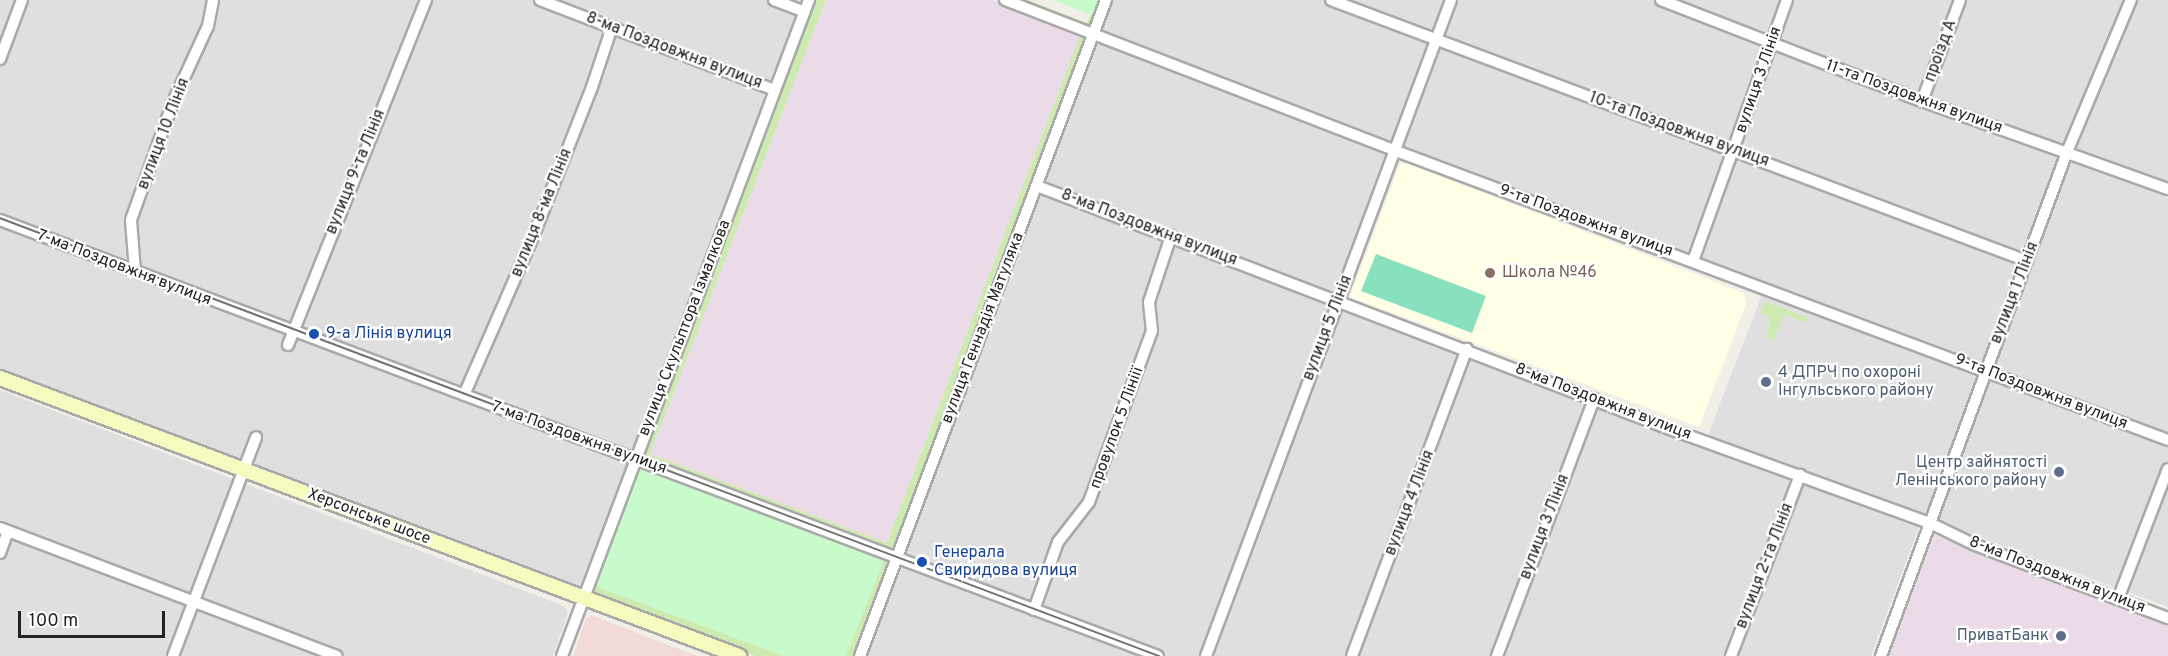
<!DOCTYPE html>
<meta charset="utf-8">
<style>
body{margin:0}
#map{position:relative;width:2168px;height:656px;overflow:hidden;background:#f2efe9;font-family:Overpass,sans-serif}
div>[style]{position:absolute}
.residential>*{inset:0;background:#e0dfdf}
.commercial>*{inset:0;background:#f2dad9}
.industrial>*{inset:0;background:#ebdbe8}
.education>*{inset:0;background:#ffffe5}
.grass>*{inset:0;background:#cdebb0}
.park>*{inset:0;background:#c8facc}
.pitch>*{inset:0;background:#88e0be}
.roads{filter:drop-shadow(2px 0 #a9a9a9) drop-shadow(-2px 0 #a9a9a9) drop-shadow(0 2px #a9a9a9) drop-shadow(0 -2px #a9a9a9)}
.minor>*{height:10px;margin:-5px;padding:0 5px;transform-origin:5px;border-radius:5px;background:#fff}
.secondary>*{height:14px;margin:-7px;padding:0 7px;transform-origin:7px;border-radius:7px;background:#f7fabf}
.tram>*{height:1.5px;margin:-0.75px;padding:0 0.75px;transform-origin:0.75px;border-radius:0.75px;background:#707070}
.dots>*{width:16px;height:16px;translate:-50% -50%;box-sizing:border-box;border:3px solid #fff;border-radius:50%}
span{translate:-50% -50%;white-space:nowrap;text-align:center;line-height:1.15;-webkit-text-stroke:4.5px #fff;paint-order:stroke}
.street-label{font-size:16px;color:#222}
.education-label{font-size:16px;color:#785e54}
.left{translate:0 -50%;text-align:left}
.transit-label{font-size:16px;color:#164399}
.service-label{font-size:16px;color:#4e5e75}
.right{translate:-100% -50%;text-align:right}
.scale{position:absolute;left:18px;top:611px;width:147px;height:27px;box-sizing:border-box;border:3px solid #222;border-top:0;padding-left:8px;font-size:18px;line-height:21px;white-space:nowrap;color:#222;-webkit-text-stroke:4px #fff;paint-order:stroke}
</style>
<div id="map">
<div class="residential">
<div style="clip-path:polygon(0 0,801px 0,581px 587px,0 369px)"></div>
<div style="clip-path:polygon(1113px 0,1447px 0,1201px 656px,866px 656px)"></div>
<div style="clip-path:polygon(1455px 0,2168px 0,2168px 434px,1401px 147px)"></div>
<div style="clip-path:polygon(1763px 292px,2168px 446px,2168px 607px,1923px 516px,1871px 656px,1209px 656px,1342px 307px,1703px 448px)"></div>
<div style="clip-path:polygon(0 390px,564px 606px,568px 613px,553px 656px,0 656px)"></div>
</div>
<div class="commercial">
<div style="clip-path:polygon(591px 615px,697px 656px,573px 656px,586px 619px)"></div>
</div>
<div class="industrial">
<div style="clip-path:polygon(826px 0,992px 0,1081px 33px,887px 543px,650px 454px)"></div>
<div style="clip-path:polygon(1934px 535px,2168px 625px,2168px 656px,1889px 656px)"></div>
</div>
<div class="education">
<div style="clip-path:polygon(1406px 163px,1744px 293px,1746px 304px,1699px 427px,1350px 297px,1400px 164px)"></div>
</div>
<div class="grass">
<div style="clip-path:polygon(814px 0,826px 0,650px 454px,887px 543px,1081px 33px,1088px 37px,856px 656px,846px 656px,884px 560px,636px 470px)"></div>
<div style="clip-path:polygon(1014px 0,1028px 0,1087px 23px,1090px 15px,1094px 16px,1088px 27px)"></div>
<div style="clip-path:polygon(1765px 301px,1808px 318px,1806px 323px,1784px 314px,1774px 340px,1766px 338px,1771px 317px,1760px 313px)"></div>
<div style="clip-path:polygon(595px 580px,598px 587px,784px 656px,755px 656px,593px 593px)"></div>
</div>
<div class="park">
<div style="clip-path:polygon(1052px 0,1100px 0,1094px 16px)"></div>
<div style="clip-path:polygon(640px 468px,884px 560px,846px 656px,784px 656px,598px 587px,595px 580px)"></div>
</div>
<div class="pitch">
<div style="clip-path:polygon(1376px 254px,1486px 296px,1472px 333px,1361px 291px)"></div>
</div>
<div class="roads">
<div class="minor">
<div style="left:540px;top:0;width:251px;rotate:21deg"></div>
<div style="left:774px;top:0;width:33px;rotate:21deg"></div>
<div style="left:1005px;top:0;width:419px;rotate:21.1deg"></div>
<div style="left:1396px;top:151px;width:824px;rotate:20.52deg"></div>
<div style="left:1331px;top:0;width:743px;rotate:20.56deg"></div>
<div style="left:1661px;top:0;width:280px;rotate:21.2deg"></div>
<div style="left:1922px;top:101px;width:261px;rotate:19.7deg"></div>
<div style="left:0;top:59px;width:63px;rotate:-69.6deg"></div>
<div style="left:1922px;top:101px;width:108px;rotate:-69.4deg"></div>
<div style="left:1037px;top:186px;width:678px;rotate:21deg"></div>
<div style="left:1670px;top:429px;width:276px;rotate:19.9deg"></div>
<div style="left:1930px;top:523px;width:48px;rotate:26deg"></div>
<div style="left:1973px;top:544px;width:209px;rotate:20.8deg"></div>
<div style="left:0;top:220px;width:1237px;rotate:20.63deg"></div>
<div style="left:1693px;top:261px;width:277px;rotate:-70.2deg"></div>
<div style="left:135px;top:271px;width:51px;rotate:-94.5deg"></div>
<div style="left:131px;top:220px;width:125px;rotate:-70.4deg"></div>
<div style="left:173px;top:102px;width:84px;rotate:-65.3deg"></div>
<div style="left:208px;top:26px;width:26px;rotate:-79deg"></div>
<div style="left:288px;top:345px;width:372px;rotate:-68.2deg"></div>
<div style="left:464px;top:395px;width:167px;rotate:-66.4deg"></div>
<div style="left:531px;top:242px;width:167px;rotate:-68.5deg"></div>
<div style="left:592px;top:87px;width:63px;rotate:-71.6deg"></div>
<div style="left:0;top:528px;width:360px;rotate:20.8deg"></div>
<div style="left:0;top:553px;width:23px;rotate:-70deg"></div>
<div style="left:2118px;top:599px;width:139px;rotate:-69deg"></div>
<div style="left:1034px;top:610px;width:72px;rotate:-70.6deg"></div>
<div style="left:1058px;top:542px;width:51px;rotate:-52.2deg"></div>
<div style="left:1089px;top:502px;width:182px;rotate:-69.8deg"></div>
<div style="left:1152px;top:331px;width:29px;rotate:-96deg"></div>
<div style="left:1149px;top:302px;width:70px;rotate:-71.6deg"></div>
<div style="left:173px;top:656px;width:234px;rotate:-69.2deg"></div>
<div style="left:562px;top:656px;width:701px;rotate:-69.37deg"></div>
<div style="left:860px;top:656px;width:701px;rotate:-69.44deg"></div>
<div style="left:1206px;top:656px;width:700px;rotate:-69.52deg"></div>
<div style="left:1352px;top:656px;width:328px;rotate:-69.5deg"></div>
<div style="left:1497px;top:656px;width:275px;rotate:-69.3deg"></div>
<div style="left:1731px;top:656px;width:194px;rotate:-69.1deg"></div>
<div style="left:1881px;top:656px;width:537px;rotate:-69.74deg"></div>
<div style="left:2067px;top:152px;width:165px;rotate:-67.2deg"></div>
</div>
<div class="secondary">
<div style="left:0;top:378px;width:790px;rotate:20.62deg"></div>
</div>
</div>
<div class="tram">
<div style="left:0;top:218px;width:1239px;rotate:20.7deg"></div>
</div>
<div class="dots">
<div style="left:1490px;top:273px;background:#8d6e63"></div>
<div style="left:314px;top:334px;background:#1a4fb4"></div>
<div style="left:1766px;top:382px;background:#5c6f8a"></div>
<div style="left:2059px;top:472px;background:#5c6f8a"></div>
<div style="left:922px;top:562px;background:#1a4fb4"></div>
<div style="left:2061px;top:636px;background:#5c6f8a"></div>
</div>
<div class="street-label">
<span style="left:674px;top:51px;rotate:21deg">8-ма Поздовжня вулиця</span>
<span style="left:1941px;top:51px;rotate:-70deg">проїзд А</span>
<span style="left:1759px;top:80px;rotate:-71deg">вулиця 3 Лінія</span>
<span style="left:1914px;top:97px;rotate:20deg">11-та Поздовжня вулиця</span>
<span style="left:1679px;top:130px;rotate:20deg">10-та Поздовжня вулиця</span>
<span style="left:164px;top:134px;rotate:-69deg">вулиця 10 Лінія</span>
<span style="left:356px;top:172px;rotate:-68deg">вулиця 9-та Лінія</span>
<span style="left:542px;top:213px;rotate:-68deg">вулиця 8-ма Лінія</span>
<span style="left:1586px;top:221px;rotate:20deg">9-та Поздовжня вулиця</span>
<span style="left:1149px;top:228px;rotate:21deg">8-ма Поздовжня вулиця</span>
<span style="left:124px;top:268px;rotate:21deg">7-ма Поздовжня вулиця</span>
<span style="left:2015px;top:293px;rotate:-69deg">вулиця 1 Лінія</span>
<span style="left:685px;top:328px;rotate:-69deg">вулиця Скульптора Ізмалкова</span>
<span style="left:983px;top:328px;rotate:-69deg">вулиця Геннадія Матуляка</span>
<span style="left:1328px;top:328px;rotate:-69deg">вулиця 5 Лінія</span>
<span style="left:2041px;top:392px;rotate:21deg">9-та Поздовжня вулиця</span>
<span style="left:1603px;top:402px;rotate:21deg">8-ма Поздовжня вулиця</span>
<span style="left:1117px;top:428px;rotate:-70deg">провулок 5 Лініії</span>
<span style="left:579px;top:438px;rotate:20deg">7-ма Поздовжня вулиця</span>
<span style="left:1410px;top:503px;rotate:-69deg">вулиця 4 Лінія</span>
<span style="left:369px;top:517px;rotate:21deg">Херсонське шосе</span>
<span style="left:1545px;top:527px;rotate:-69deg">вулиця 3 Лінія</span>
<span style="left:1765px;top:566px;rotate:-69deg">вулиця 2-га Лінія</span>
<span style="left:2057px;top:575px;rotate:21deg">8-ма Поздовжня вулиця</span>
</div>
<div class="education-label">
<span class="left" style="left:1502px;top:273px">Школа №46</span>
</div>
<div class="transit-label">
<span class="left" style="left:326px;top:334px">9-а Лінія вулиця</span>
<span class="left" style="left:934px;top:562px">Генерала<br>Свиридова вулиця</span>
</div>
<div class="service-label">
<span class="left" style="left:1778px;top:382px">4 ДПРЧ по охороні<br>Інгульського району</span>
<span class="right" style="left:2047px;top:472px">Центр зайнятості<br>Ленінського району</span>
<span class="right" style="left:2049px;top:636px">ПриватБанк</span>
</div>
<div class="scale">100 m</div>
</div>
